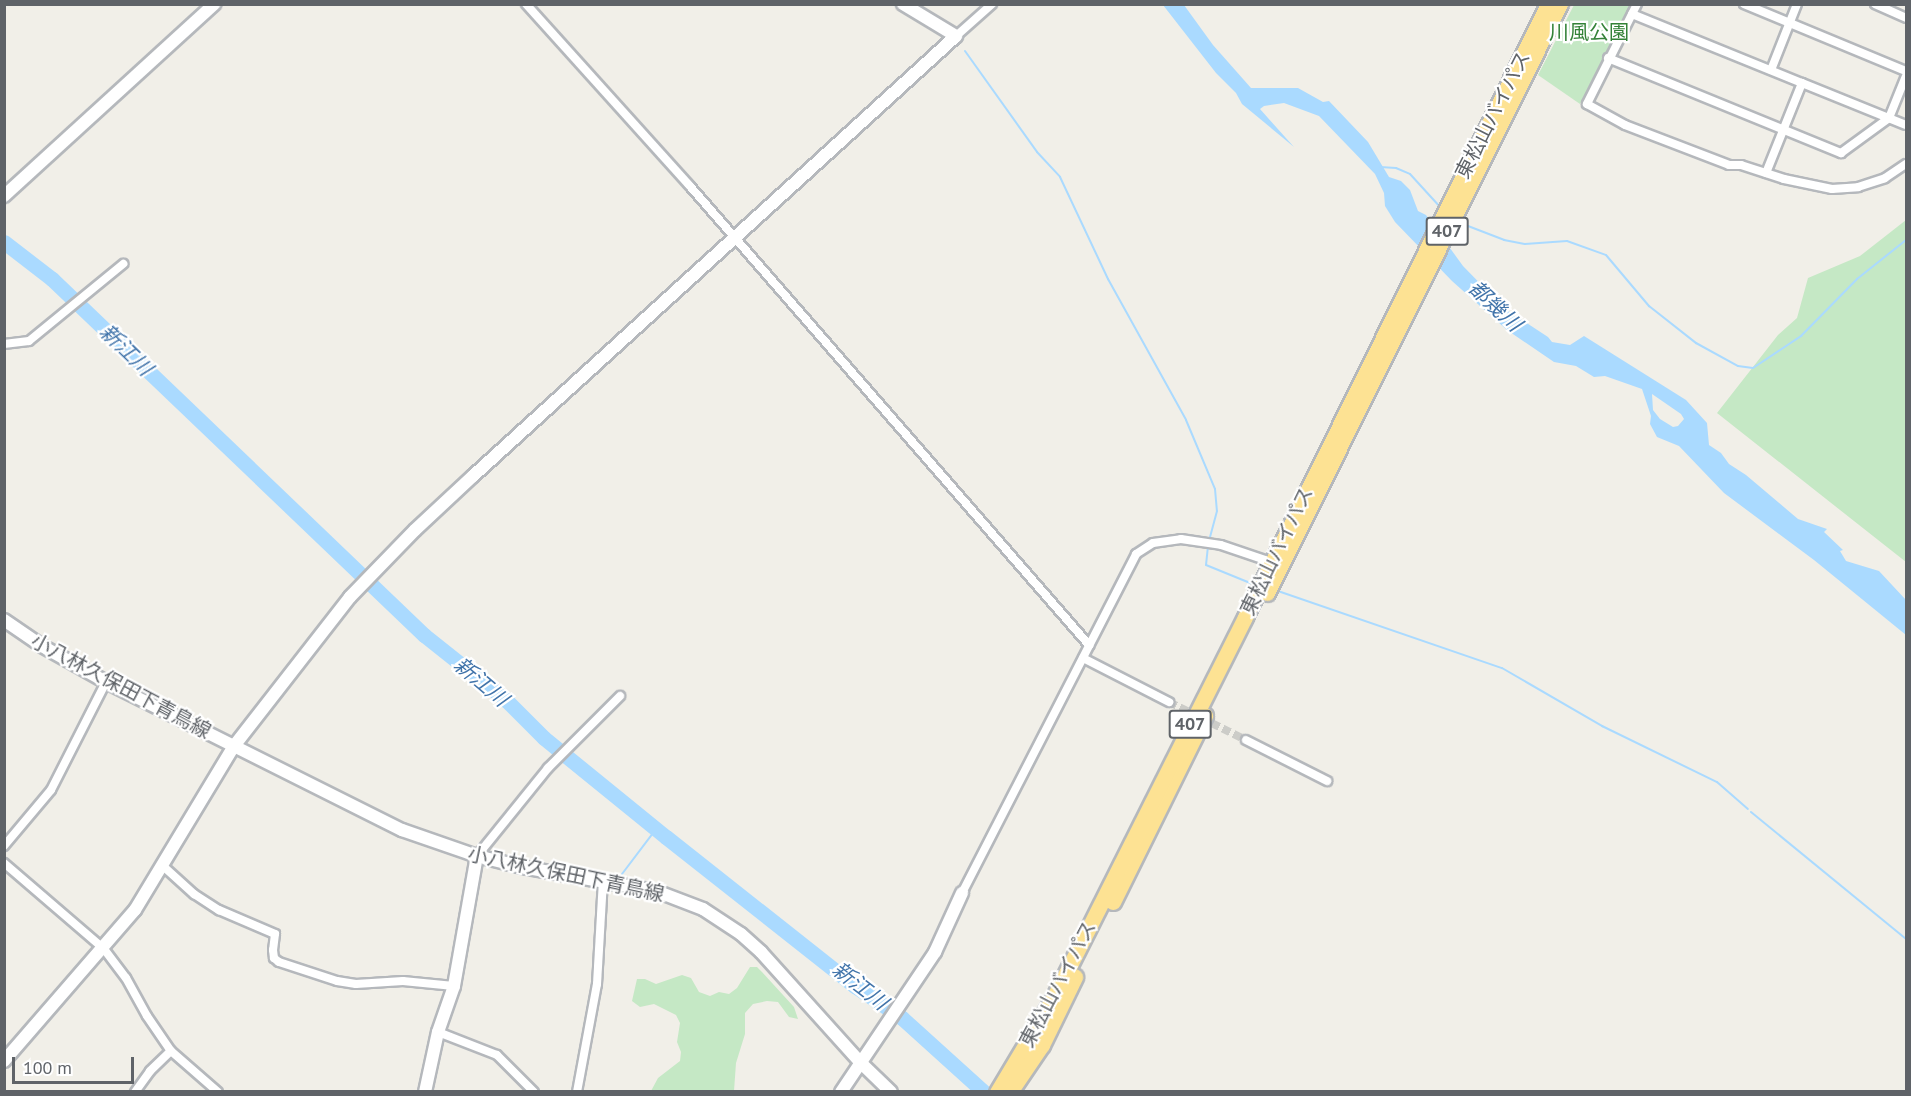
<!DOCTYPE html>
<meta charset="utf-8">
<style>
body{margin:0}
#map{position:relative;width:1911px;height:1096px;overflow:hidden;background:#f1efe8;font-family:"PT Sans","Noto Sans JP",sans-serif}
div>[style]{position:absolute}
.green>*{inset:0;background:#c5e8c5}
.water>*{inset:0;background:#aadaff}
.stream>*{height:2px;margin:-1px;padding:0 1px;transform-origin:1px;border-radius:1px;background:#aadaff}
.river>*{height:15px;margin:-7.5px;padding:0 7.5px;transform-origin:7.5px;border-radius:7.5px;background:#aadaff}
.street-tunnel>*{height:8px;margin-top:-4px;transform-origin:0;background:repeating-linear-gradient(90deg,#ccccc8 0 8px,transparent 0 12px)}
.roads{filter:drop-shadow(2px 0 #b5b8bc) drop-shadow(-2px 0 #b5b8bc) drop-shadow(0 2px #b5b8bc) drop-shadow(0 -2px #b5b8bc)}
.street>*{height:8px;margin:-4px;padding:0 4px;transform-origin:4px;border-radius:4px;background:#fff}
.secondary>*{height:12px;margin:-6px;padding:0 6px;transform-origin:6px;border-radius:6px;background:#fff}
.highway>*{height:15px;margin:-7.5px;padding:0 7.5px;transform-origin:7.5px;border-radius:7.5px;background:#fde293}
span{translate:-50% -50%;white-space:nowrap;text-align:center;line-height:1.15;-webkit-text-stroke:4.5px #fff;paint-order:stroke}
.shield-label span{padding:2px 4px;background:#fff;border:2px solid;border-radius:4px;-webkit-text-stroke-width:0}
.shield-label{font-size:18px;color:#5f6368;font-weight:700}
.park-label{font-size:20px;color:#348238}
.street-label{font-size:20px;color:#5f6368}
.water-label{font-size:21px;color:#4174aa;font-style:italic}
.frame{position:absolute;inset:0;border:6px solid #5f6368;pointer-events:none}
.scale{position:absolute;left:12px;top:1057px;width:122px;height:27px;box-sizing:border-box;border:3px solid #5f6368;border-top:0;padding-left:8px;font-size:18px;line-height:21px;white-space:nowrap;color:#5f6368;-webkit-text-stroke:4px #fff;paint-order:stroke}
</style>
<div id="map">
<div class="green">
<div style="clip-path:polygon(1574px 5px,1633px 5px,1580px 104px,1538px 75px)"></div>
<div style="clip-path:polygon(1906px 220px,1906px 562px,1717px 413px,1778px 335px,1797px 318px,1808px 278px,1860px 256px)"></div>
<div style="clip-path:polygon(750px 967px,757px 967px,762px 972px,794px 1007px,798px 1019px,789px 1017px,778px 1002px,767px 1001px,753px 1004px,745px 1013px,745px 1034px,736px 1063px,734px 1091px,651px 1091px,658px 1078px,680px 1061px,681px 1052px,677px 1042px,680px 1023px,676px 1015px,654px 1004px,640px 1007px,632px 1001px,637px 979px,645px 979px,656px 984px,682px 975px,691px 978px,699px 992px,710px 996px,719px 992px,729px 994px,737px 988px)"></div>
</div>
<div class="water">
<div style="clip-path:polygon(evenodd,1163px 5px,1184px 5px,1213px 45px,1251px 88px,1298px 88px,1323px 102px,1329px 101px,1368px 142px,1389px 177px,1401px 181px,1410px 190px,1418px 211px,1426px 215px,1463px 266px,1505px 309px,1548px 337px,1552px 342px,1570px 345px,1584px 336px,1686px 400px,1707px 423px,1709px 445px,1721px 453px,1729px 464px,1746px 475px,1798px 519px,1827px 529px,1824px 532px,1843px 550px,1840px 551px,1846px 561px,1879px 571px,1906px 600px,1906px 635px,1814px 560px,1724px 493px,1679px 446px,1657px 437px,1650px 424px,1651px 416px,1642px 389px,1605px 376px,1594px 377px,1576px 366px,1554px 362px,1507px 330px,1452px 281px,1395px 222px,1385px 206px,1384px 193px,1375px 174px,1319px 116px,1284px 103px,1264px 106px,1260px 109px,1294px 147px,1242px 104px,1236px 93px,1216px 73px,1163px 5px,1652px 394px,1681px 414px,1684px 419px,1678px 426px,1673px 427px,1660px 419px,1653px 410px,1652px 394px)"></div>
</div>
<div class="stream">
<div style="left:893px;top:4px;width:9px;rotate:32deg"></div>
<div style="left:965px;top:51px;width:124px;rotate:54.5deg"></div>
<div style="left:1037px;top:152px;width:34px;rotate:47deg"></div>
<div style="left:1060px;top:177px;width:113px;rotate:64.8deg"></div>
<div style="left:1108px;top:279px;width:161px;rotate:61deg"></div>
<div style="left:1186px;top:420px;width:75px;rotate:67.2deg"></div>
<div style="left:1215px;top:489px;width:22px;rotate:85deg"></div>
<div style="left:1217px;top:511px;width:31px;rotate:105deg"></div>
<div style="left:1380px;top:167px;width:16px;rotate:4deg"></div>
<div style="left:1396px;top:168px;width:15px;rotate:23deg"></div>
<div style="left:1410px;top:174px;width:46px;rotate:47.6deg"></div>
<div style="left:1458px;top:220px;width:12px;rotate:31deg"></div>
<div style="left:1468px;top:226px;width:39px;rotate:21deg"></div>
<div style="left:1504px;top:240px;width:21px;rotate:11deg"></div>
<div style="left:1525px;top:244px;width:42px;rotate:-4.1deg"></div>
<div style="left:1567px;top:241px;width:41px;rotate:19.7deg"></div>
<div style="left:1606px;top:255px;width:67px;rotate:49.9deg"></div>
<div style="left:1649px;top:306px;width:60px;rotate:38.2deg"></div>
<div style="left:1696px;top:343px;width:48px;rotate:28.7deg"></div>
<div style="left:1738px;top:366px;width:15px;rotate:8deg"></div>
<div style="left:1753px;top:368px;width:58px;rotate:-33.7deg"></div>
<div style="left:1801px;top:336px;width:80px;rotate:-45.5deg"></div>
<div style="left:1857px;top:279px;width:63px;rotate:-38.5deg"></div>
<div style="left:1208px;top:546px;width:19px;rotate:96deg"></div>
<div style="left:1206px;top:565px;width:53px;rotate:22.2deg"></div>
<div style="left:1275px;top:590px;width:240px;rotate:19deg"></div>
<div style="left:1502px;top:668px;width:116px;rotate:30.1deg"></div>
<div style="left:1602px;top:726px;width:128px;rotate:26deg"></div>
<div style="left:1717px;top:782px;width:41px;rotate:41.1deg"></div>
<div style="left:1751px;top:812px;width:200px;rotate:39.3deg"></div>
<div style="left:622px;top:874px;width:56px;rotate:-52.9deg"></div>
</div>
<div class="river">
<div style="left:4px;top:242px;width:61px;rotate:37.6deg"></div>
<div style="left:52px;top:279px;width:515px;rotate:43.74deg"></div>
<div style="left:424px;top:635px;width:106px;rotate:38.5deg"></div>
<div style="left:507px;top:701px;width:52px;rotate:45deg"></div>
<div style="left:544px;top:738px;width:157px;rotate:39.1deg"></div>
<div style="left:666px;top:837px;width:241px;rotate:38.3deg"></div>
<div style="left:855px;top:986px;width:57px;rotate:34.2deg"></div>
<div style="left:902px;top:1018px;width:110px;rotate:42.1deg"></div>
</div>
<div class="street-tunnel">
<div style="left:1169px;top:702px;width:86px;rotate:26.3deg"></div>
</div>
<div class="roads">
<div class="street">
<div style="left:526px;top:4px;width:244px;rotate:48deg"></div>
<div style="left:689px;top:185px;width:610px;rotate:48.99deg"></div>
<div style="left:1637px;top:4px;width:112px;rotate:116.6deg"></div>
<div style="left:1587px;top:104px;width:43px;rotate:28.9deg"></div>
<div style="left:1625px;top:125px;width:111px;rotate:21deg"></div>
<div style="left:1729px;top:165px;width:12px"></div>
<div style="left:1741px;top:165px;width:45px;rotate:18deg"></div>
<div style="left:1784px;top:179px;width:49px;rotate:11.8deg"></div>
<div style="left:1832px;top:189px;width:26px;rotate:-4deg"></div>
<div style="left:1858px;top:187px;width:28px;rotate:-18deg"></div>
<div style="left:1885px;top:178px;width:25px;rotate:-34deg"></div>
<div style="left:1744px;top:4px;width:175px;rotate:22.5deg"></div>
<div style="left:1875px;top:4px;width:34px;rotate:24deg"></div>
<div style="left:1632px;top:14px;width:183px;rotate:22.1deg"></div>
<div style="left:956px;top:36px;width:48px;rotate:-41.6deg"></div>
<div style="left:1608px;top:58px;width:252px;rotate:22.2deg"></div>
<div style="left:1841px;top:153px;width:59px;rotate:-36.1deg"></div>
<div style="left:1889px;top:118px;width:45px;rotate:-68deg"></div>
<div style="left:1771px;top:70px;width:71px;rotate:-68.5deg"></div>
<div style="left:1766px;top:173px;width:97px;rotate:-68.2deg"></div>
<div style="left:1802px;top:83px;width:112px;rotate:22deg"></div>
<div style="left:4px;top:344px;width:25px;rotate:-7deg"></div>
<div style="left:29px;top:341px;width:122px;rotate:-39.3deg"></div>
<div style="left:1083px;top:658px;width:97px;rotate:27.1deg"></div>
<div style="left:1246px;top:740px;width:91px;rotate:26.8deg"></div>
<div style="left:4px;top:846px;width:73px;rotate:-50deg"></div>
<div style="left:51px;top:790px;width:121px;rotate:-63deg"></div>
<div style="left:477px;top:856px;width:113px;rotate:-51.1deg"></div>
<div style="left:548px;top:768px;width:102px;rotate:-45deg"></div>
<div style="left:4px;top:863px;width:132px;rotate:40.7deg"></div>
<div style="left:104px;top:949px;width:36px;rotate:53deg"></div>
<div style="left:126px;top:978px;width:43px;rotate:61.1deg"></div>
<div style="left:147px;top:1016px;width:42px;rotate:55.6deg"></div>
<div style="left:171px;top:1051px;width:62px;rotate:41.1deg"></div>
<div style="left:163px;top:866px;width:42px;rotate:42.1deg"></div>
<div style="left:194px;top:894px;width:30px;rotate:33deg"></div>
<div style="left:219px;top:910px;width:61px;rotate:23.2deg"></div>
<div style="left:275px;top:934px;width:16px;rotate:97deg"></div>
<div style="left:273px;top:950px;width:8px;rotate:83deg"></div>
<div style="left:274px;top:958px;width:6px;rotate:39deg"></div>
<div style="left:279px;top:962px;width:61px;rotate:18.1deg"></div>
<div style="left:337px;top:981px;width:19px;rotate:9deg"></div>
<div style="left:356px;top:984px;width:47px;rotate:-3.7deg"></div>
<div style="left:403px;top:981px;width:51px;rotate:5.6deg"></div>
<div style="left:962px;top:893px;width:381px;rotate:-62.8deg"></div>
<div style="left:1136px;top:554px;width:20px;rotate:-33deg"></div>
<div style="left:1153px;top:543px;width:28px;rotate:-8deg"></div>
<div style="left:1181px;top:539px;width:40px;rotate:8.5deg"></div>
<div style="left:1221px;top:545px;width:53px;rotate:18.8deg"></div>
<div style="left:438px;top:1032px;width:63px;rotate:21.3deg"></div>
<div style="left:497px;top:1055px;width:52px;rotate:45deg"></div>
<div style="left:135px;top:1092px;width:26px;rotate:-54deg"></div>
<div style="left:150px;top:1071px;width:29px;rotate:-44deg"></div>
<div style="left:577px;top:1092px;width:110px;rotate:-79.5deg"></div>
<div style="left:597px;top:984px;width:103px;rotate:-86.7deg"></div>
</div>
<div class="secondary">
<div style="left:4px;top:196px;width:285px;rotate:-42.4deg"></div>
<div style="left:4px;top:620px;width:46px;rotate:34.4deg"></div>
<div style="left:42px;top:646px;width:73px;rotate:29.4deg"></div>
<div style="left:106px;top:682px;width:331px;rotate:26.6deg"></div>
<div style="left:402px;top:830px;width:79px;rotate:19.1deg"></div>
<div style="left:477px;top:856px;width:46px;rotate:13.7deg"></div>
<div style="left:522px;top:867px;width:136px;rotate:10.2deg"></div>
<div style="left:656px;top:891px;width:50px;rotate:21deg"></div>
<div style="left:703px;top:909px;width:45px;rotate:33.3deg"></div>
<div style="left:741px;top:934px;width:27px;rotate:42deg"></div>
<div style="left:761px;top:952px;width:148px;rotate:48deg"></div>
<div style="left:860px;top:1062px;width:43px;rotate:44.1deg"></div>
<div style="left:4px;top:1061px;width:200px;rotate:-49.1deg"></div>
<div style="left:135px;top:910px;width:192px;rotate:-58.9deg"></div>
<div style="left:234px;top:746px;width:189px;rotate:-52.1deg"></div>
<div style="left:350px;top:597px;width:93px;rotate:-45.9deg"></div>
<div style="left:415px;top:530px;width:79px;rotate:-43deg"></div>
<div style="left:473px;top:476px;width:653px;rotate:-42.33deg"></div>
<div style="left:956px;top:36px;width:62px;rotate:-148.9deg"></div>
<div style="left:425px;top:1092px;width:61px;rotate:-77.8deg"></div>
<div style="left:438px;top:1032px;width:49px;rotate:-70.8deg"></div>
<div style="left:454px;top:986px;width:132px;rotate:-80deg"></div>
<div style="left:841px;top:1092px;width:169px;rotate:-56.1deg"></div>
<div style="left:935px;top:952px;width:65px;rotate:-65.4deg"></div>
</div>
<div class="highway">
<div style="left:1267px;top:593px;width:658px;rotate:-63.55deg"></div>
<div style="left:1113px;top:902px;width:208px;rotate:-63.7deg"></div>
<div style="left:997px;top:1092px;width:113px;rotate:-59.1deg"></div>
<div style="left:1055px;top:995px;width:423px;rotate:-63.3deg"></div>
<div style="left:1245px;top:617px;width:684px;rotate:-63.7deg"></div>
<div style="left:1010px;top:1092px;width:57px;rotate:-55.8deg"></div>
<div style="left:1042px;top:1045px;width:76px;rotate:-64.1deg"></div>
</div>
</div>
<div class="shield-label">
<span style="left:1447px;top:231px">407</span>
<span style="left:1190px;top:724px">407</span>
</div>
<div class="park-label">
<span style="left:1589px;top:32px">川風公園</span>
</div>
<div class="street-label">
<span style="left:1493px;top:115px;rotate:-63deg">東松山バイパス</span>
<span style="left:1277px;top:551px;rotate:-64deg">東松山バイパス</span>
<span style="left:121px;top:686px;rotate:28deg">小八林久保田下青鳥線</span>
<span style="left:566px;top:874px;rotate:12deg">小八林久保田下青鳥線</span>
<span style="left:1058px;top:984px;rotate:-62deg">東松山バイパス</span>
</div>
<div class="water-label">
<span style="left:1495px;top:306px;rotate:43deg">都幾川</span>
<span style="left:126px;top:350px;rotate:44deg">新江川</span>
<span style="left:481px;top:682px;rotate:40deg">新江川</span>
<span style="left:860px;top:986px;rotate:38deg">新江川</span>
</div>
<div class="frame"></div>
<div class="scale">100 m</div>
</div>
